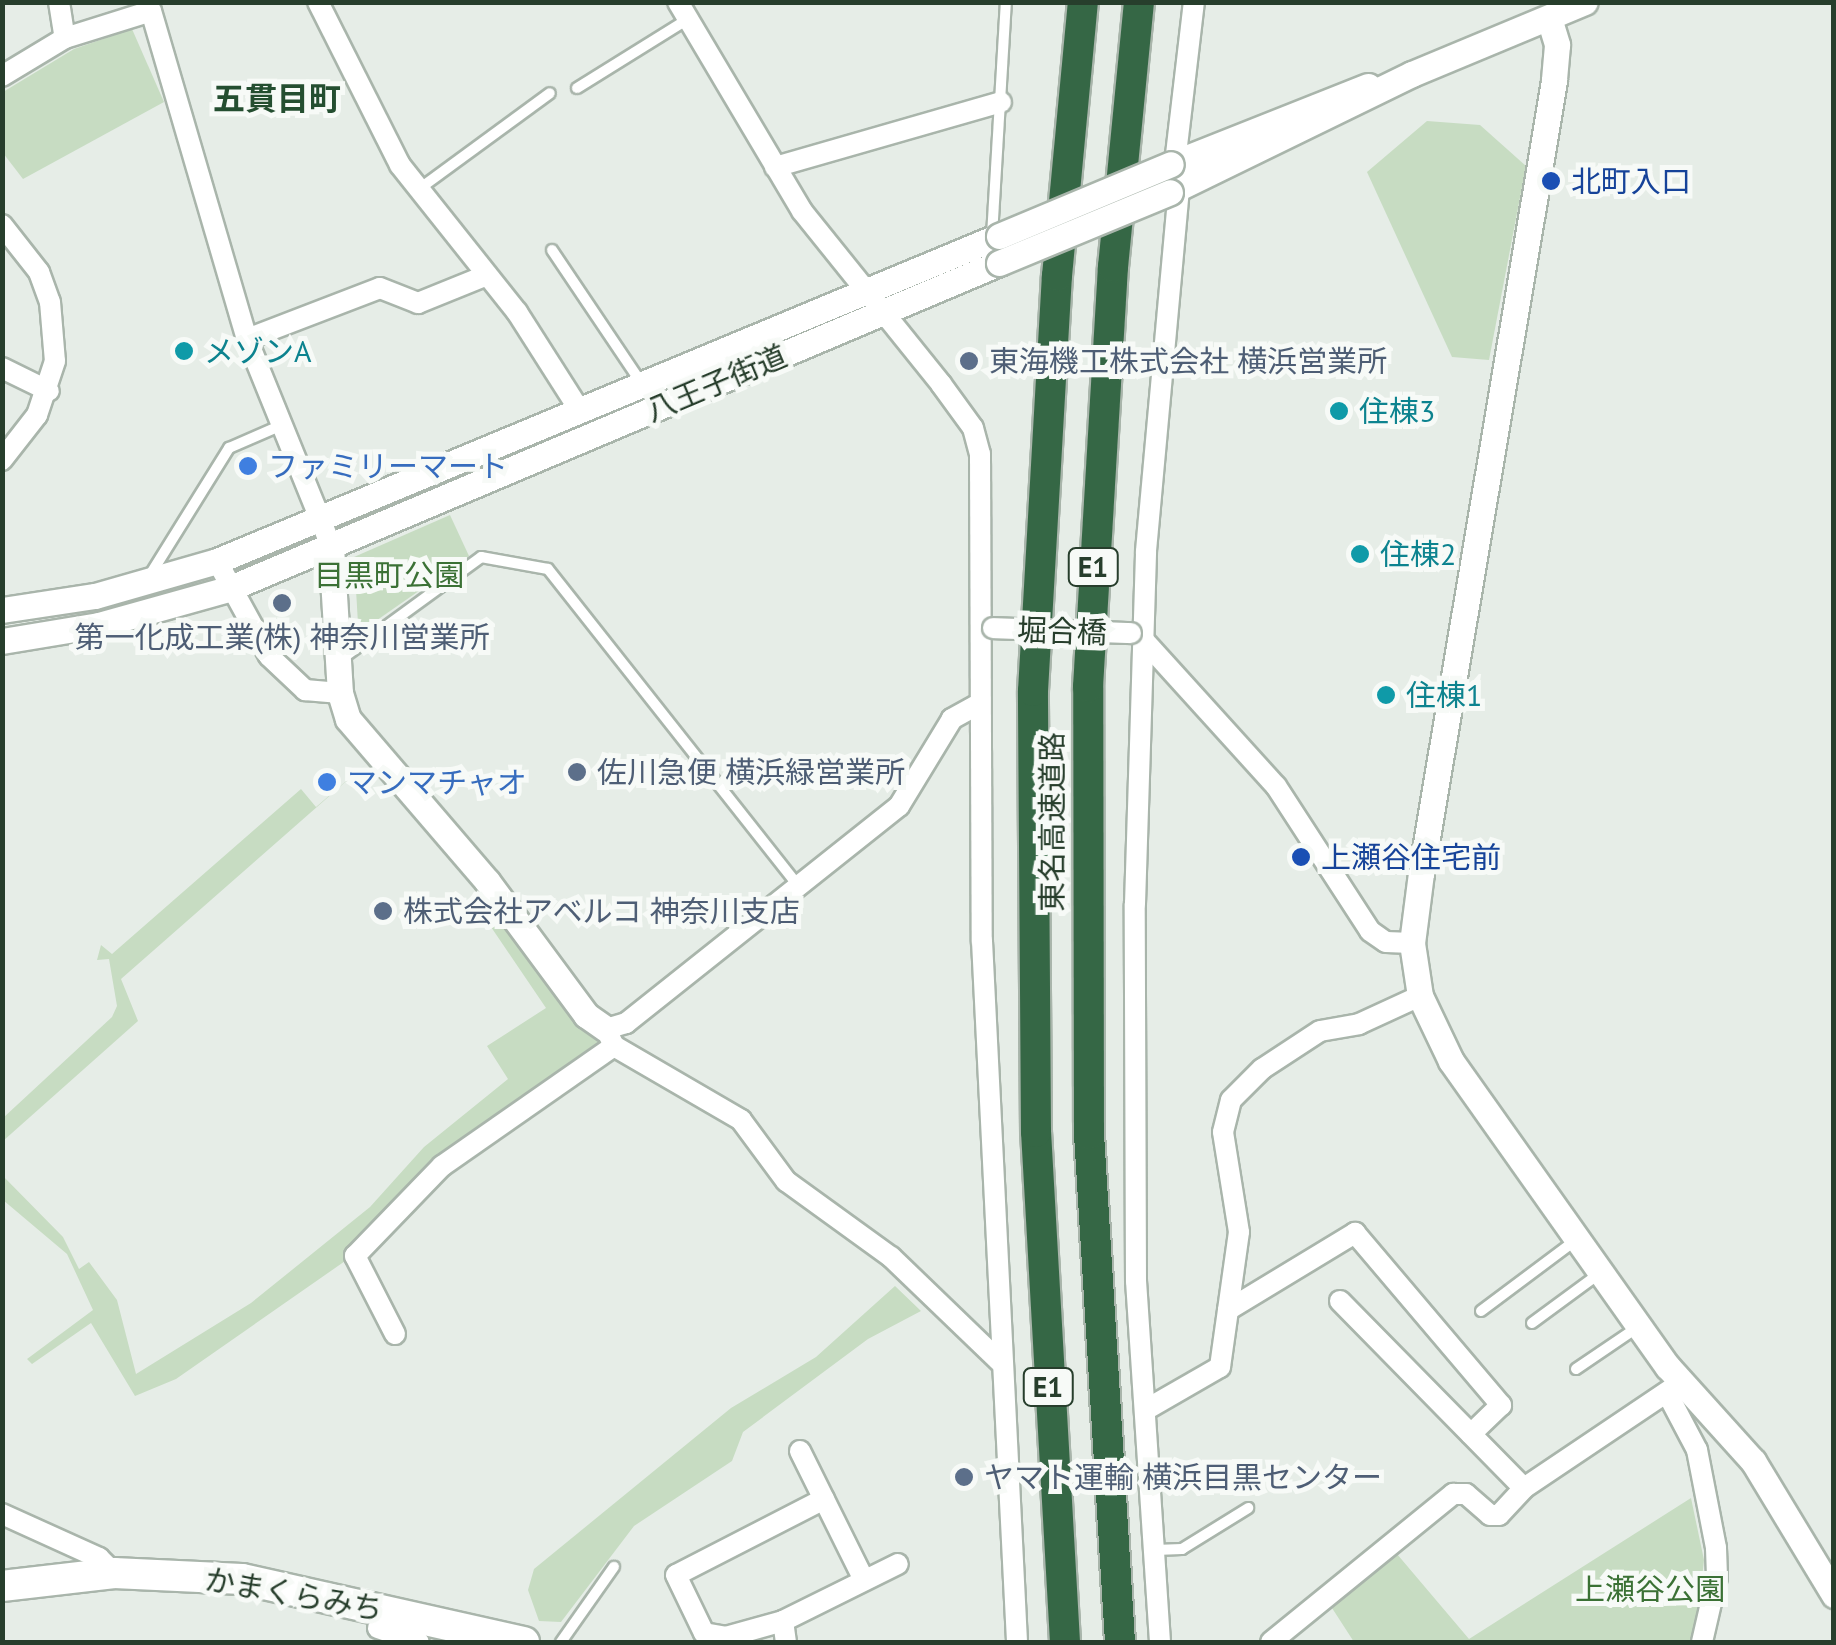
<!DOCTYPE html>
<meta charset="utf-8">
<style>
body{margin:0}
#map{position:relative;width:1836px;height:1645px;overflow:hidden;background:#e6ede7;font-family:"PT Sans","Noto Sans JP",sans-serif}
div>[style]{position:absolute}
.green>*{inset:0;background:#c7dcc2}
.roads{filter:drop-shadow(2px 0 #a9b5ab) drop-shadow(-2px 0 #a9b5ab) drop-shadow(0 2px #a9b5ab) drop-shadow(0 -2px #a9b5ab)}
.service>*{height:10px;margin:-5px;padding:0 5px;transform-origin:5px;border-radius:5px;background:#fff}
.minor>*{height:20px;margin:-10px;padding:0 10px;transform-origin:10px;border-radius:10px;background:#fff}
.tertiary>*{height:25px;margin:-12.5px;padding:0 12.5px;transform-origin:12.5px;border-radius:12.5px;background:#fff}
.secondary>*{height:30px;margin:-15px;padding:0 15px;transform-origin:15px;border-radius:15px;background:#fff}
.motorway>*{height:30px;margin:-15px;padding:0 15px;transform-origin:15px;border-radius:15px;background:#356745}
.bridges{filter:drop-shadow(2px 0 #a9b5ab) drop-shadow(-2px 0 #a9b5ab) drop-shadow(0 2px #a9b5ab) drop-shadow(0 -2px #a9b5ab)}
.minor-bridge>*{height:20px;margin:-10px;padding:0 10px;transform-origin:10px;border-radius:10px;background:#fff}
.tertiary-bridge>*{height:25px;margin:-12.5px;padding:0 12.5px;transform-origin:12.5px;border-radius:12.5px;background:#fff}
.dots>*{width:28px;height:28px;translate:-50% -50%;box-sizing:border-box;border:5px solid #f7faf7;border-radius:50%}
span{translate:-50% -50%;white-space:nowrap;text-align:center;line-height:1.15;-webkit-text-stroke:10px #f7faf7;paint-order:stroke}
.shield-label span{padding:2px 8px;background:#f7faf7;border:2px solid;border-radius:8px;-webkit-text-stroke-width:0}
.shield-label{font-size:28px;color:#273e2c;font-weight:700}
.transit-label{font-size:30px;color:#164399}
.left{translate:0 -50%;text-align:left}
.culture-label{font-size:30px;color:#0d838f}
.service-label{font-size:30px;color:#4e5e75}
.street-label{font-size:30px;color:#273e2c}
.shop-label{font-size:30px;color:#366cbe}
.park-label{font-size:30px;color:#3b7135}
.neighbourhood-label{font-size:32px;color:#244e30;font-weight:700}
.frame{position:absolute;inset:0;border:5px solid #273e2c;pointer-events:none}
</style>
<div id="map">
<div class="green">
<div style="clip-path:polygon(132px 29px,164px 102px,23px 179px,3px 153px,3px 92px,74px 49px)"></div>
<div style="clip-path:polygon(1427px 121px,1480px 125px,1526px 166px,1489px 360px,1452px 357px,1367px 172px)"></div>
<div style="clip-path:polygon(450px 515px,469px 556px,370px 625px,358px 623px,354px 557px)"></div>
<div style="clip-path:polygon(367px 763px,121px 979px,138px 1021px,3px 1141px,3px 1118px,112px 1017px,117px 1006px,109px 959px,97px 960px,101px 945px,112px 954px,301px 789px,316px 807px)"></div>
<div style="clip-path:polygon(503px 915px,573px 1016px,601px 1045px,405px 1197px,344px 1251px,348px 1259px,176px 1379px,135px 1396px,91px 1323px,32px 1364px,27px 1359px,93px 1310px,67px 1254px,3px 1200px,2px 1175px,63px 1237px,79px 1269px,89px 1262px,117px 1300px,136px 1374px,251px 1303px,370px 1207px,424px 1147px,508px 1079px,487px 1046px,546px 1008px,489px 924px)"></div>
<div style="clip-path:polygon(895px 1286px,921px 1311px,868px 1339px,743px 1432px,732px 1461px,634px 1526px,561px 1622px,539px 1621px,528px 1590px,534px 1569px,731px 1408px,816px 1357px)"></div>
<div style="clip-path:polygon(1691px 1498px,1704px 1560px,1695px 1642px,1354px 1642px,1332px 1608px,1397px 1554px,1469px 1639px)"></div>
</div>
<div class="roads">
<div class="service">
<div style="left:577px;top:88px;width:131px;rotate:-31.9deg"></div>
<div style="left:419px;top:189px;width:162px;rotate:-36.2deg"></div>
<div style="left:992px;top:236px;width:234px;rotate:-86.6deg"></div>
<div style="left:552px;top:250px;width:161px;rotate:56.1deg"></div>
<div style="left:150px;top:575px;width:150px;rotate:-58.1deg"></div>
<div style="left:229px;top:448px;width:58px;rotate:-23.5deg"></div>
<div style="left:340px;top:660px;width:175px;rotate:-36.1deg"></div>
<div style="left:481px;top:557px;width:68px;rotate:10.2deg"></div>
<div style="left:548px;top:569px;width:404px;rotate:51.7deg"></div>
<div style="left:1481px;top:1311px;width:119px;rotate:-36.8deg"></div>
<div style="left:1532px;top:1323px;width:84px;rotate:-36.3deg"></div>
<div style="left:1576px;top:1369px;width:75px;rotate:-34.1deg"></div>
<div style="left:1155px;top:1550px;width:27px;rotate:-2deg"></div>
<div style="left:1182px;top:1549px;width:78px;rotate:-31.8deg"></div>
<div style="left:561px;top:1642px;width:92px;rotate:-54.8deg"></div>
</div>
<div class="minor">
<div style="left:59px;top:2px;width:36px;rotate:81deg"></div>
<div style="left:318px;top:2px;width:182px;rotate:63.3deg"></div>
<div style="left:400px;top:165px;width:188px;rotate:51.5deg"></div>
<div style="left:517px;top:312px;width:117px;rotate:57.5deg"></div>
<div style="left:678px;top:2px;width:243px;rotate:59.3deg"></div>
<div style="left:802px;top:211px;width:222px;rotate:51.2deg"></div>
<div style="left:941px;top:384px;width:54px;rotate:54deg"></div>
<div style="left:973px;top:428px;width:27px;rotate:75deg"></div>
<div style="left:980px;top:454px;width:487px;rotate:89.8deg"></div>
<div style="left:982px;top:941px;width:702px;rotate:87.14deg"></div>
<div style="left:2px;top:76px;width:74px;rotate:-31.1deg"></div>
<div style="left:65px;top:38px;width:90px;rotate:-17.4deg"></div>
<div style="left:151px;top:11px;width:342px;rotate:73.7deg"></div>
<div style="left:247px;top:339px;width:223px;rotate:67.9deg"></div>
<div style="left:1175px;top:163px;width:162px;rotate:-83.3deg"></div>
<div style="left:775px;top:167px;width:235px;rotate:-16deg"></div>
<div style="left:2px;top:225px;width:60px;rotate:51.8deg"></div>
<div style="left:39px;top:272px;width:32px;rotate:70deg"></div>
<div style="left:50px;top:302px;width:59px;rotate:85.2deg"></div>
<div style="left:55px;top:361px;width:57px;rotate:108.4deg"></div>
<div style="left:37px;top:415px;width:57px;rotate:127.9deg"></div>
<div style="left:247px;top:339px;width:142px;rotate:-21deg"></div>
<div style="left:380px;top:288px;width:41px;rotate:21.5deg"></div>
<div style="left:418px;top:303px;width:74px;rotate:-22.1deg"></div>
<div style="left:2px;top:368px;width:52px;rotate:26.1deg"></div>
<div style="left:217px;top:561px;width:108px;rotate:61.3deg"></div>
<div style="left:269px;top:656px;width:50px;rotate:43.4deg"></div>
<div style="left:305px;top:690px;width:35px;rotate:5deg"></div>
<div style="left:1138px;top:634px;width:205px;rotate:47.8deg"></div>
<div style="left:1276px;top:786px;width:173px;rotate:57deg"></div>
<div style="left:1370px;top:931px;width:19px;rotate:35deg"></div>
<div style="left:1386px;top:942px;width:26px;rotate:2deg"></div>
<div style="left:977px;top:705px;width:29px;rotate:151deg"></div>
<div style="left:952px;top:719px;width:102px;rotate:121.3deg"></div>
<div style="left:899px;top:806px;width:349px;rotate:141.5deg"></div>
<div style="left:626px;top:1023px;width:21px;rotate:163deg"></div>
<div style="left:606px;top:1029px;width:19px;rotate:65deg"></div>
<div style="left:614px;top:1046px;width:147px;rotate:30.2deg"></div>
<div style="left:741px;top:1120px;width:76px;rotate:53.6deg"></div>
<div style="left:786px;top:1181px;width:130px;rotate:35.9deg"></div>
<div style="left:891px;top:1257px;width:151px;rotate:43.9deg"></div>
<div style="left:1340px;top:1301px;width:262px;rotate:45.5deg"></div>
<div style="left:1524px;top:1488px;width:188px;rotate:-33.9deg"></div>
<div style="left:1228px;top:1310px;width:149px;rotate:-31.2deg"></div>
<div style="left:1355px;top:1233px;width:226px;rotate:49.7deg"></div>
<div style="left:1501px;top:1405px;width:42px;rotate:136deg"></div>
<div style="left:395px;top:1334px;width:88px;rotate:-117.1deg"></div>
<div style="left:355px;top:1256px;width:125px;rotate:-46deg"></div>
<div style="left:442px;top:1166px;width:210px;rotate:-34.9deg"></div>
<div style="left:1667px;top:1393px;width:64px;rotate:62.2deg"></div>
<div style="left:1697px;top:1450px;width:100px;rotate:79deg"></div>
<div style="left:1716px;top:1548px;width:29px;rotate:88deg"></div>
<div style="left:1717px;top:1577px;width:67px;rotate:103deg"></div>
<div style="left:1147px;top:1409px;width:84px;rotate:-29.9deg"></div>
<div style="left:1220px;top:1367px;width:136px;rotate:-82deg"></div>
<div style="left:1239px;top:1232px;width:101px;rotate:-99.1deg"></div>
<div style="left:1223px;top:1132px;width:33px;rotate:-76deg"></div>
<div style="left:1231px;top:1100px;width:44px;rotate:-45deg"></div>
<div style="left:1262px;top:1069px;width:69px;rotate:-33.2deg"></div>
<div style="left:1320px;top:1031px;width:40px;rotate:-10deg"></div>
<div style="left:1359px;top:1024px;width:67px;rotate:-24.7deg"></div>
<div style="left:800px;top:1451px;width:144px;rotate:63.6deg"></div>
<div style="left:824px;top:1499px;width:166px;rotate:152.8deg"></div>
<div style="left:676px;top:1575px;width:64px;rotate:64.2deg"></div>
<div style="left:704px;top:1633px;width:22px;rotate:10deg"></div>
<div style="left:726px;top:1637px;width:59px;rotate:-15.7deg"></div>
<div style="left:783px;top:1621px;width:128px;rotate:-26.4deg"></div>
<div style="left:2px;top:1514px;width:107px;rotate:24.4deg"></div>
<div style="left:99px;top:1558px;width:21px;rotate:45deg"></div>
<div style="left:783px;top:1621px;width:21px;rotate:82deg"></div>
<div style="left:378px;top:1628px;width:43px;rotate:18.9deg"></div>
<div style="left:1160px;top:1642px;width:362px;rotate:-93.8deg"></div>
<div style="left:1136px;top:1281px;width:377px;rotate:-90.2deg"></div>
<div style="left:1135px;top:904px;width:353px;rotate:-88.2deg"></div>
<div style="left:1146px;top:551px;width:364px;rotate:-84.8deg"></div>
<div style="left:1271px;top:1642px;width:235px;rotate:-39.1deg"></div>
<div style="left:1453px;top:1494px;width:13px"></div>
<div style="left:1466px;top:1494px;width:32px;rotate:41deg"></div>
<div style="left:1490px;top:1515px;width:9px"></div>
<div style="left:1499px;top:1515px;width:37px;rotate:-47deg"></div>
</div>
<div class="tertiary">
<div style="left:1549px;top:18px;width:28px;rotate:73deg"></div>
<div style="left:1557px;top:45px;width:36px;rotate:95deg"></div>
<div style="left:1554px;top:81px;width:803px;rotate:99.53deg"></div>
<div style="left:1421px;top:873px;width:71px;rotate:97.3deg"></div>
<div style="left:1412px;top:943px;width:54px;rotate:81.4deg"></div>
<div style="left:1420px;top:996px;width:72px;rotate:64.5deg"></div>
<div style="left:1451px;top:1061px;width:375px;rotate:54.7deg"></div>
<div style="left:1668px;top:1367px;width:127px;rotate:47.9deg"></div>
<div style="left:1753px;top:1461px;width:157px;rotate:58.8deg"></div>
<div style="left:1171px;top:164px;width:212px;rotate:-21.6deg"></div>
<div style="left:1170px;top:192px;width:269px;rotate:-26deg"></div>
<div style="left:1412px;top:74px;width:187px;rotate:-22.6deg"></div>
<div style="left:331px;top:546px;width:147px;rotate:86.5deg"></div>
<div style="left:340px;top:693px;width:27px;rotate:73deg"></div>
<div style="left:348px;top:719px;width:213px;rotate:49.4deg"></div>
<div style="left:487px;top:881px;width:167px;rotate:53.5deg"></div>
<div style="left:586px;top:1015px;width:24px;rotate:35deg"></div>
<div style="left:2px;top:610px;width:94px;rotate:-8.6deg"></div>
<div style="left:95px;top:596px;width:127px;rotate:-16deg"></div>
<div style="left:217px;top:561px;width:847px;rotate:-22.57deg"></div>
<div style="left:2px;top:641px;width:98px;rotate:-9.4deg"></div>
<div style="left:99px;top:625px;width:134px;rotate:-15.6deg"></div>
<div style="left:228px;top:589px;width:837px;rotate:-22.92deg"></div>
</div>
<div class="secondary">
<div style="left:2px;top:1586px;width:113px;rotate:-6.6deg"></div>
<div style="left:114px;top:1573px;width:128px;rotate:2.7deg"></div>
<div style="left:242px;top:1579px;width:289px;rotate:12.6deg"></div>
</div>
<div class="motorway">
<div style="left:1065px;top:1642px;width:511px;rotate:-93.25deg"></div>
<div style="left:1036px;top:1132px;width:441px;rotate:-90.4deg"></div>
<div style="left:1033px;top:691px;width:416px;rotate:-86.7deg"></div>
<div style="left:1057px;top:276px;width:275px;rotate:-84.6deg"></div>
<div style="left:1120px;top:1642px;width:509px;rotate:-93.49deg"></div>
<div style="left:1089px;top:1134px;width:447px;rotate:-90.1deg"></div>
<div style="left:1088px;top:687px;width:421px;rotate:-86.6deg"></div>
<div style="left:1113px;top:267px;width:266px;rotate:-84.4deg"></div>
</div>
</div>
<div class="bridges">
<div class="minor-bridge">
<div style="left:993px;top:628px;width:138px;rotate:2.1deg"></div>
</div>
<div class="tertiary-bridge">
<div style="left:999px;top:236px;width:186px;rotate:-22.7deg"></div>
<div style="left:999px;top:263px;width:185px;rotate:-22.5deg"></div>
</div>
</div>
<div class="dots">
<div style="left:1551px;top:181px;background:#1a4fb4"></div>
<div style="left:184px;top:351px;background:#0f9aa8"></div>
<div style="left:969px;top:361px;background:#5c6f8a"></div>
<div style="left:1339px;top:411px;background:#0f9aa8"></div>
<div style="left:248px;top:466px;background:#3f7fe0"></div>
<div style="left:1360px;top:554px;background:#0f9aa8"></div>
<div style="left:282px;top:603px;background:#5c6f8a"></div>
<div style="left:1386px;top:695px;background:#0f9aa8"></div>
<div style="left:577px;top:772px;background:#5c6f8a"></div>
<div style="left:327px;top:782px;background:#3f7fe0"></div>
<div style="left:1301px;top:857px;background:#1a4fb4"></div>
<div style="left:383px;top:911px;background:#5c6f8a"></div>
<div style="left:964px;top:1477px;background:#5c6f8a"></div>
</div>
<div class="shield-label">
<span style="left:1093px;top:567px">E1</span>
<span style="left:1048px;top:1387px">E1</span>
</div>
<div class="transit-label">
<span class="left" style="left:1571px;top:181px">北町入口</span>
<span class="left" style="left:1321px;top:857px">上瀬谷住宅前</span>
</div>
<div class="culture-label">
<span class="left" style="left:204px;top:351px">メゾンA</span>
<span class="left" style="left:1359px;top:411px">住棟3</span>
<span class="left" style="left:1380px;top:554px">住棟2</span>
<span class="left" style="left:1406px;top:695px">住棟1</span>
</div>
<div class="service-label">
<span class="left" style="left:989px;top:361px">東海機工株式会社 横浜営業所</span>
<span style="left:282px;top:637px">第一化成工業(株) 神奈川営業所</span>
<span class="left" style="left:597px;top:772px">佐川急便 横浜緑営業所</span>
<span class="left" style="left:403px;top:911px">株式会社アベルコ 神奈川支店</span>
<span class="left" style="left:984px;top:1477px">ヤマト運輸 横浜目黒センター</span>
</div>
<div class="street-label">
<span style="left:716px;top:383px;rotate:-23deg">八王子街道</span>
<span style="left:1062px;top:631px;rotate:2deg">堀合橋</span>
<span style="left:1052px;top:822px;rotate:-90deg">東名高速道路</span>
<span style="left:294px;top:1594px;rotate:10deg">かまくらみち</span>
</div>
<div class="shop-label">
<span class="left" style="left:268px;top:466px">ファミリーマート</span>
<span class="left" style="left:347px;top:782px">マンマチャオ</span>
</div>
<div class="park-label">
<span style="left:389px;top:575px">目黒町公園</span>
<span style="left:1650px;top:1589px">上瀬谷公園</span>
</div>
<div class="neighbourhood-label">
<span style="left:277px;top:98px">五貫目町</span>
</div>
<div class="frame"></div>
</div>
